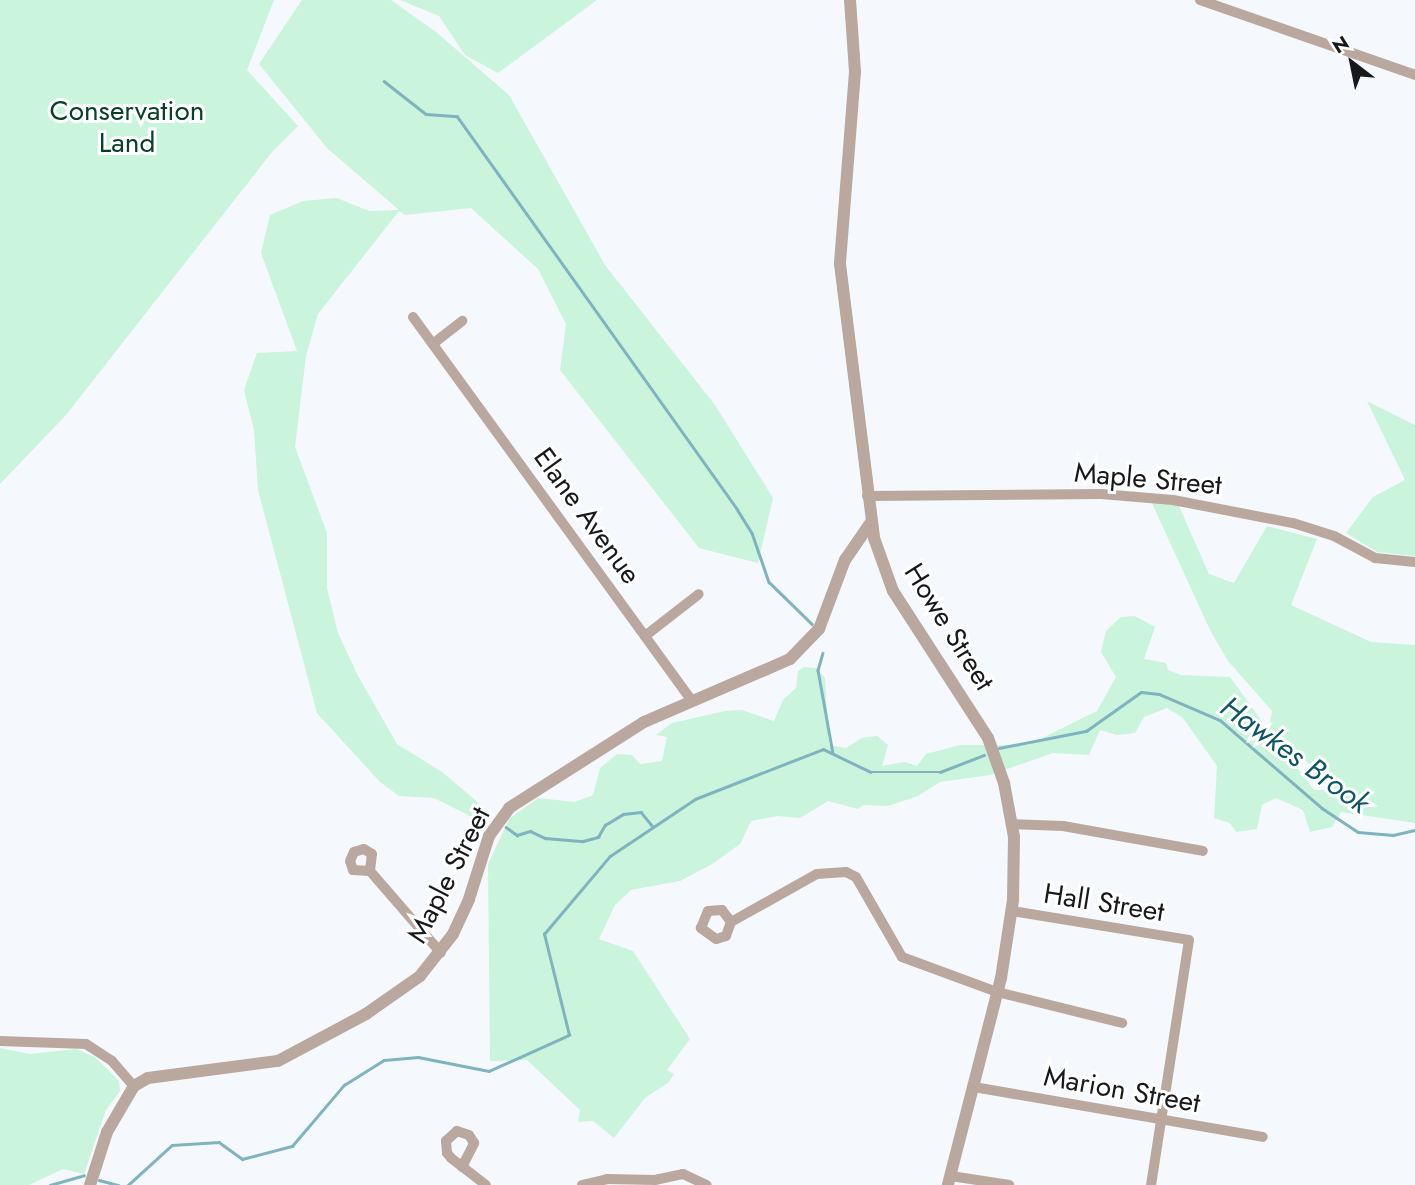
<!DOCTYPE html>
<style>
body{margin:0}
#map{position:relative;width:1415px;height:1185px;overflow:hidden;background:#f5f9fd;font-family:Jost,sans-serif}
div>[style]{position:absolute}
.green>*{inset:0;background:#caf4db}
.stream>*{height:2.5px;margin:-1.25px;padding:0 1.25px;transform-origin:1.25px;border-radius:1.25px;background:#80b3c0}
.minor>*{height:10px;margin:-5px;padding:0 5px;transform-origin:5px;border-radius:5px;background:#baa89e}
.tertiary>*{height:12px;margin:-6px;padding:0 6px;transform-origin:6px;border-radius:6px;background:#baa89e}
span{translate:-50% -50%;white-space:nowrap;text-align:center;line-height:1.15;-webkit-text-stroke:6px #fff;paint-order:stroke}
.park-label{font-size:28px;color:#084028}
.street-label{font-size:28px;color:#18191b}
.water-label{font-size:30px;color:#0d5665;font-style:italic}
.north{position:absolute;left:1317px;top:28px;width:70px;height:70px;-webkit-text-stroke:5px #fff;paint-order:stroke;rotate:328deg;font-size:19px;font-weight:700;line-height:28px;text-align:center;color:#18191b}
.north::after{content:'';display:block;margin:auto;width:24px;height:32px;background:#18191b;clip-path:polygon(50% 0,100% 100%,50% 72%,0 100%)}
</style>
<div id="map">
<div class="green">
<div style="clip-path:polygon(0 0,274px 0,247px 70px,298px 126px,272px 152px,66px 415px,0 484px)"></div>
<div style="clip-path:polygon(302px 0,391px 0,436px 32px,509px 95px,605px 265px,715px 405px,773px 498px,758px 563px,699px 548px,560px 370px,566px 324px,538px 269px,471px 208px,405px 215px,399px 211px,318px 314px,306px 356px,295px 447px,327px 533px,327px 588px,338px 633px,357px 674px,397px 744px,442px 772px,493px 815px,472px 817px,434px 798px,399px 796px,380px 782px,317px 713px,258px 490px,254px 430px,244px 390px,257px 353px,297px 351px,261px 253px,270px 215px,303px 201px,337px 198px,369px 211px,399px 210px,327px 148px,259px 64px)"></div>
<div style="clip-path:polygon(400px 0,597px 0,498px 73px,465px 55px,439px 16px)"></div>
<div style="clip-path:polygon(1367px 401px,1415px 425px,1415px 556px,1377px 552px,1346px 533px,1373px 497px,1405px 480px)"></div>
<div style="clip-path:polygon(1151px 501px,1178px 504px,1209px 574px,1234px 583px,1267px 526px,1317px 539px,1291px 605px,1371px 642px,1415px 645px,1415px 823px,1341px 812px,1332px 827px,1310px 832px,1303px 810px,1276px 798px,1262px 805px,1257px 829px,1236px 832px,1230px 823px,1214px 818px,1217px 766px,1183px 718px,1167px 708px,1144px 717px,1135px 733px,1117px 735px,1100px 730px,1089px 755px,1053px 753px,990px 775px,940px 782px,918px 796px,888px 806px,863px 805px,858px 809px,828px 801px,800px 818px,777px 816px,751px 821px,740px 844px,714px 863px,680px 881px,631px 890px,615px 905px,599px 939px,633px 951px,690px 1039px,667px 1070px,674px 1074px,669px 1082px,645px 1098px,614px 1138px,593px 1121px,578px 1122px,580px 1110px,527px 1060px,490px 1061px,488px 864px,509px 819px,538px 798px,575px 802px,593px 795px,600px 768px,617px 754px,632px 755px,640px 764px,662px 761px,667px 737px,656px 735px,672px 723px,725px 711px,742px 710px,774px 721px,783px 700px,796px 688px,798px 671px,804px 667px,816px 668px,825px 678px,829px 745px,846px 748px,862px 738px,877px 736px,888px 745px,882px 766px,904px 762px,917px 766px,926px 754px,960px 745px,1028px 745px,1097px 711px,1116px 677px,1101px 652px,1106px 631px,1121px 617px,1135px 616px,1155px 627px,1144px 659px,1166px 663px,1168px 670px,1181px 675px,1230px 677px,1259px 717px,1274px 750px,1289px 757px,1314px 790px,1326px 790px,1328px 777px,1268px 734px,1272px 711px,1228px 661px,1210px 630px)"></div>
<div style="clip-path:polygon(0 1048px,30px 1054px,76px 1049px,95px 1057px,119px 1081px,120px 1091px,106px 1110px,84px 1174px,63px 1169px,29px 1185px,0 1185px)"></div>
</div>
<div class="stream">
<div style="left:384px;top:81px;width:53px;rotate:38.2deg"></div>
<div style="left:426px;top:114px;width:31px;rotate:4deg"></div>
<div style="left:457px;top:116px;width:483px;rotate:54.5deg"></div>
<div style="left:737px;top:509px;width:28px;rotate:58deg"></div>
<div style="left:752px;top:533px;width:52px;rotate:70.9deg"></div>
<div style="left:769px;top:582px;width:60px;rotate:44.3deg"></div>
<div style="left:823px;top:653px;width:18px;rotate:106deg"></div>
<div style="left:818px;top:670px;width:84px;rotate:79.8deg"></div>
<div style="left:999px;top:748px;width:89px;rotate:-11.1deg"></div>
<div style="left:1086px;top:731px;width:67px;rotate:-35.3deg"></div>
<div style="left:1141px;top:692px;width:18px;rotate:6deg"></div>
<div style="left:1159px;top:694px;width:66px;rotate:23.1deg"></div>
<div style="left:1220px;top:720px;width:135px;rotate:40.8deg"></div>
<div style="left:1322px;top:808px;width:43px;rotate:33.7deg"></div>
<div style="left:1358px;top:832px;width:35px;rotate:5deg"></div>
<div style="left:1393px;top:835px;width:23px;rotate:-13deg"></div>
<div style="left:506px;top:827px;width:14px;rotate:36deg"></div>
<div style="left:517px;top:835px;width:14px;rotate:-17deg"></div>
<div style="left:530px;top:831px;width:17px;rotate:25deg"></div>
<div style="left:545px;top:838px;width:38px;rotate:5deg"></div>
<div style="left:583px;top:841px;width:16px;rotate:-15deg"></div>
<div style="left:598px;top:837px;width:14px;rotate:-60deg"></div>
<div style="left:605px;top:825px;width:21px;rotate:-31deg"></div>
<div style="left:623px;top:814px;width:18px;rotate:-6deg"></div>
<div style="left:641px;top:812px;width:19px;rotate:51deg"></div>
<div style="left:99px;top:1180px;width:20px;rotate:15deg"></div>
<div style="left:50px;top:1185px;width:35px;rotate:-16deg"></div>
<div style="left:128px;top:1185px;width:59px;rotate:-42.3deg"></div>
<div style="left:172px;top:1145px;width:47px;rotate:-3.7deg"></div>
<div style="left:219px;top:1142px;width:29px;rotate:36deg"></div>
<div style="left:242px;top:1159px;width:52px;rotate:-14.6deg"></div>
<div style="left:292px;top:1146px;width:80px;rotate:-49.6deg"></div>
<div style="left:344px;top:1085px;width:47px;rotate:-32deg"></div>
<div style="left:384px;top:1060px;width:34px;rotate:-5deg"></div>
<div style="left:418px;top:1057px;width:72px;rotate:11.2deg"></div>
<div style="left:489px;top:1071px;width:88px;rotate:-24.2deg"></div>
<div style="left:569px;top:1035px;width:104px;rotate:-103.9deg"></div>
<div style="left:544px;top:934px;width:102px;rotate:-49.8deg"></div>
<div style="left:610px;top:856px;width:102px;rotate:-33.8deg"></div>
<div style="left:695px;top:799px;width:137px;rotate:-21.3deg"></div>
<div style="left:823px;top:749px;width:53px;rotate:25.6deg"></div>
<div style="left:871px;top:772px;width:69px"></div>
<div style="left:940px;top:772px;width:47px;rotate:-21.1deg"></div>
</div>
<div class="minor">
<div style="left:1200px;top:0;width:228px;rotate:19.2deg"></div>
<div style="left:413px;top:317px;width:475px;rotate:54deg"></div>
<div style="left:434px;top:343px;width:36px;rotate:-38deg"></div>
<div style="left:867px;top:496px;width:234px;rotate:-0.5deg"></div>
<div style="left:1101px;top:494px;width:72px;rotate:4.8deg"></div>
<div style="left:1173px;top:500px;width:122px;rotate:10.9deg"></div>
<div style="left:1293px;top:523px;width:43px;rotate:17.6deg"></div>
<div style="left:1334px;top:536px;width:47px;rotate:28.2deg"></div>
<div style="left:1375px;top:558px;width:40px;rotate:5.7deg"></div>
<div style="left:645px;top:636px;width:68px;rotate:-37.9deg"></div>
<div style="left:1012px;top:824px;width:51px;rotate:2.2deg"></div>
<div style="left:1063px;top:826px;width:142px;rotate:10.1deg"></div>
<div style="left:370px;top:871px;width:17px;rotate:-177deg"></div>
<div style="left:353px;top:870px;width:9px;rotate:-108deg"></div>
<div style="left:350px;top:861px;width:10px;rotate:-66deg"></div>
<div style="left:354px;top:852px;width:10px;rotate:-17deg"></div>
<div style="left:364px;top:849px;width:9px;rotate:32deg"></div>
<div style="left:372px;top:854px;width:17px;rotate:97deg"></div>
<div style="left:370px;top:871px;width:108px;rotate:49.1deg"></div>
<div style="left:1012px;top:911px;width:179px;rotate:9.3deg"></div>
<div style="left:1189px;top:940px;width:248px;rotate:98.8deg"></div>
<div style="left:731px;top:922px;width:15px;rotate:110deg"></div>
<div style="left:726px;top:936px;width:10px;rotate:163deg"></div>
<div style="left:716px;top:939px;width:19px;rotate:-144deg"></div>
<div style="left:701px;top:928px;width:18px;rotate:-68deg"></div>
<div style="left:708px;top:911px;width:14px;rotate:-4deg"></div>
<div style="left:722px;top:910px;width:15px;rotate:53deg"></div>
<div style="left:731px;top:922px;width:98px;rotate:-29.2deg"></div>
<div style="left:817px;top:874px;width:29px;rotate:-4deg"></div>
<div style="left:846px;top:872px;width:11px;rotate:27deg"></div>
<div style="left:856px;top:877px;width:92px;rotate:60.1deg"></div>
<div style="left:902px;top:957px;width:101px;rotate:20.2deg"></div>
<div style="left:997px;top:992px;width:129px;rotate:13.9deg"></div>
<div style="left:0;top:1041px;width:86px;rotate:2deg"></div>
<div style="left:86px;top:1044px;width:31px;rotate:33deg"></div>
<div style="left:112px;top:1061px;width:33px;rotate:49deg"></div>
<div style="left:974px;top:1087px;width:293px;rotate:9.8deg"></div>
<div style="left:462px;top:1167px;width:27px;rotate:-63deg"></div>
<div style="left:474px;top:1143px;width:9px;rotate:-122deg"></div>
<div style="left:469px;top:1135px;width:13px;rotate:-162deg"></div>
<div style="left:457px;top:1131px;width:15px;rotate:138deg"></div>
<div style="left:446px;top:1141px;width:12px;rotate:85deg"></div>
<div style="left:447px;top:1153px;width:6px;rotate:51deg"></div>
<div style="left:451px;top:1158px;width:44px;rotate:37.6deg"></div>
<div style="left:951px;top:1176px;width:59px;rotate:8.8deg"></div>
<div style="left:582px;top:1185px;width:26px;rotate:-13deg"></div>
<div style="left:607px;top:1179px;width:48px;rotate:1.2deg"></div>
<div style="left:655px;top:1180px;width:29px;rotate:-12deg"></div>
<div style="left:683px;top:1174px;width:26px;rotate:25deg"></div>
</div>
<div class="tertiary">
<div style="left:850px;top:0;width:72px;rotate:86deg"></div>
<div style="left:855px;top:72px;width:193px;rotate:94.5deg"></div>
<div style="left:840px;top:264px;width:276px;rotate:82.9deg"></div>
<div style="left:874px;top:538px;width:56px;rotate:70.3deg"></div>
<div style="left:893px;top:591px;width:175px;rotate:57.1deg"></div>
<div style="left:988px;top:738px;width:48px;rotate:70.4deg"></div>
<div style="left:1004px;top:783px;width:55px;rotate:79.5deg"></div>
<div style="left:1014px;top:837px;width:63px;rotate:90.9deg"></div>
<div style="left:1013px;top:900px;width:79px;rotate:98.7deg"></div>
<div style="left:1001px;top:978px;width:214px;rotate:104.4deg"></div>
<div style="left:90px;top:1185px;width:56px;rotate:-72.2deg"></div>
<div style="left:107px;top:1132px;width:53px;rotate:-59.6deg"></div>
<div style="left:134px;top:1086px;width:16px;rotate:-30deg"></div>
<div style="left:148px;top:1078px;width:131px;rotate:-7.5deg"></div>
<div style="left:278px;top:1061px;width:100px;rotate:-28.1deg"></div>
<div style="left:366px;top:1014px;width:66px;rotate:-35.1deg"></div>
<div style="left:420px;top:976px;width:53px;rotate:-51.8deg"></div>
<div style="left:453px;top:934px;width:38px;rotate:-65deg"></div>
<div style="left:469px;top:899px;width:66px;rotate:-72.4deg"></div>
<div style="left:489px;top:836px;width:34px;rotate:-54deg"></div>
<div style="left:509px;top:808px;width:160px;rotate:-32.5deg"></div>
<div style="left:644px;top:722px;width:159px;rotate:-23.3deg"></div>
<div style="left:790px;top:659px;width:42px;rotate:-46deg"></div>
<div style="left:819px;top:629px;width:74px;rotate:-69.4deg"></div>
<div style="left:845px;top:560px;width:46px;rotate:-55.6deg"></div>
</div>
<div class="park-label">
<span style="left:127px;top:127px">Conservation<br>Land</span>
</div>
<div class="street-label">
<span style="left:1148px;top:479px;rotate:5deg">Maple Street</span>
<span style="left:587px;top:516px;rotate:54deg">Elane Avenue</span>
<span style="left:949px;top:627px;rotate:58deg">Howe Street</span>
<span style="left:449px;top:875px;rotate:-63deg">Maple Street</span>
<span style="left:1104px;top:903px;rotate:9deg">Hall Street</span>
<span style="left:1122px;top:1090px;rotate:10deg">Marion Street</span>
</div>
<div class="water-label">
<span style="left:1295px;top:755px;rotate:36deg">Hawkes Brook</span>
</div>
<div class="north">N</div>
</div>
